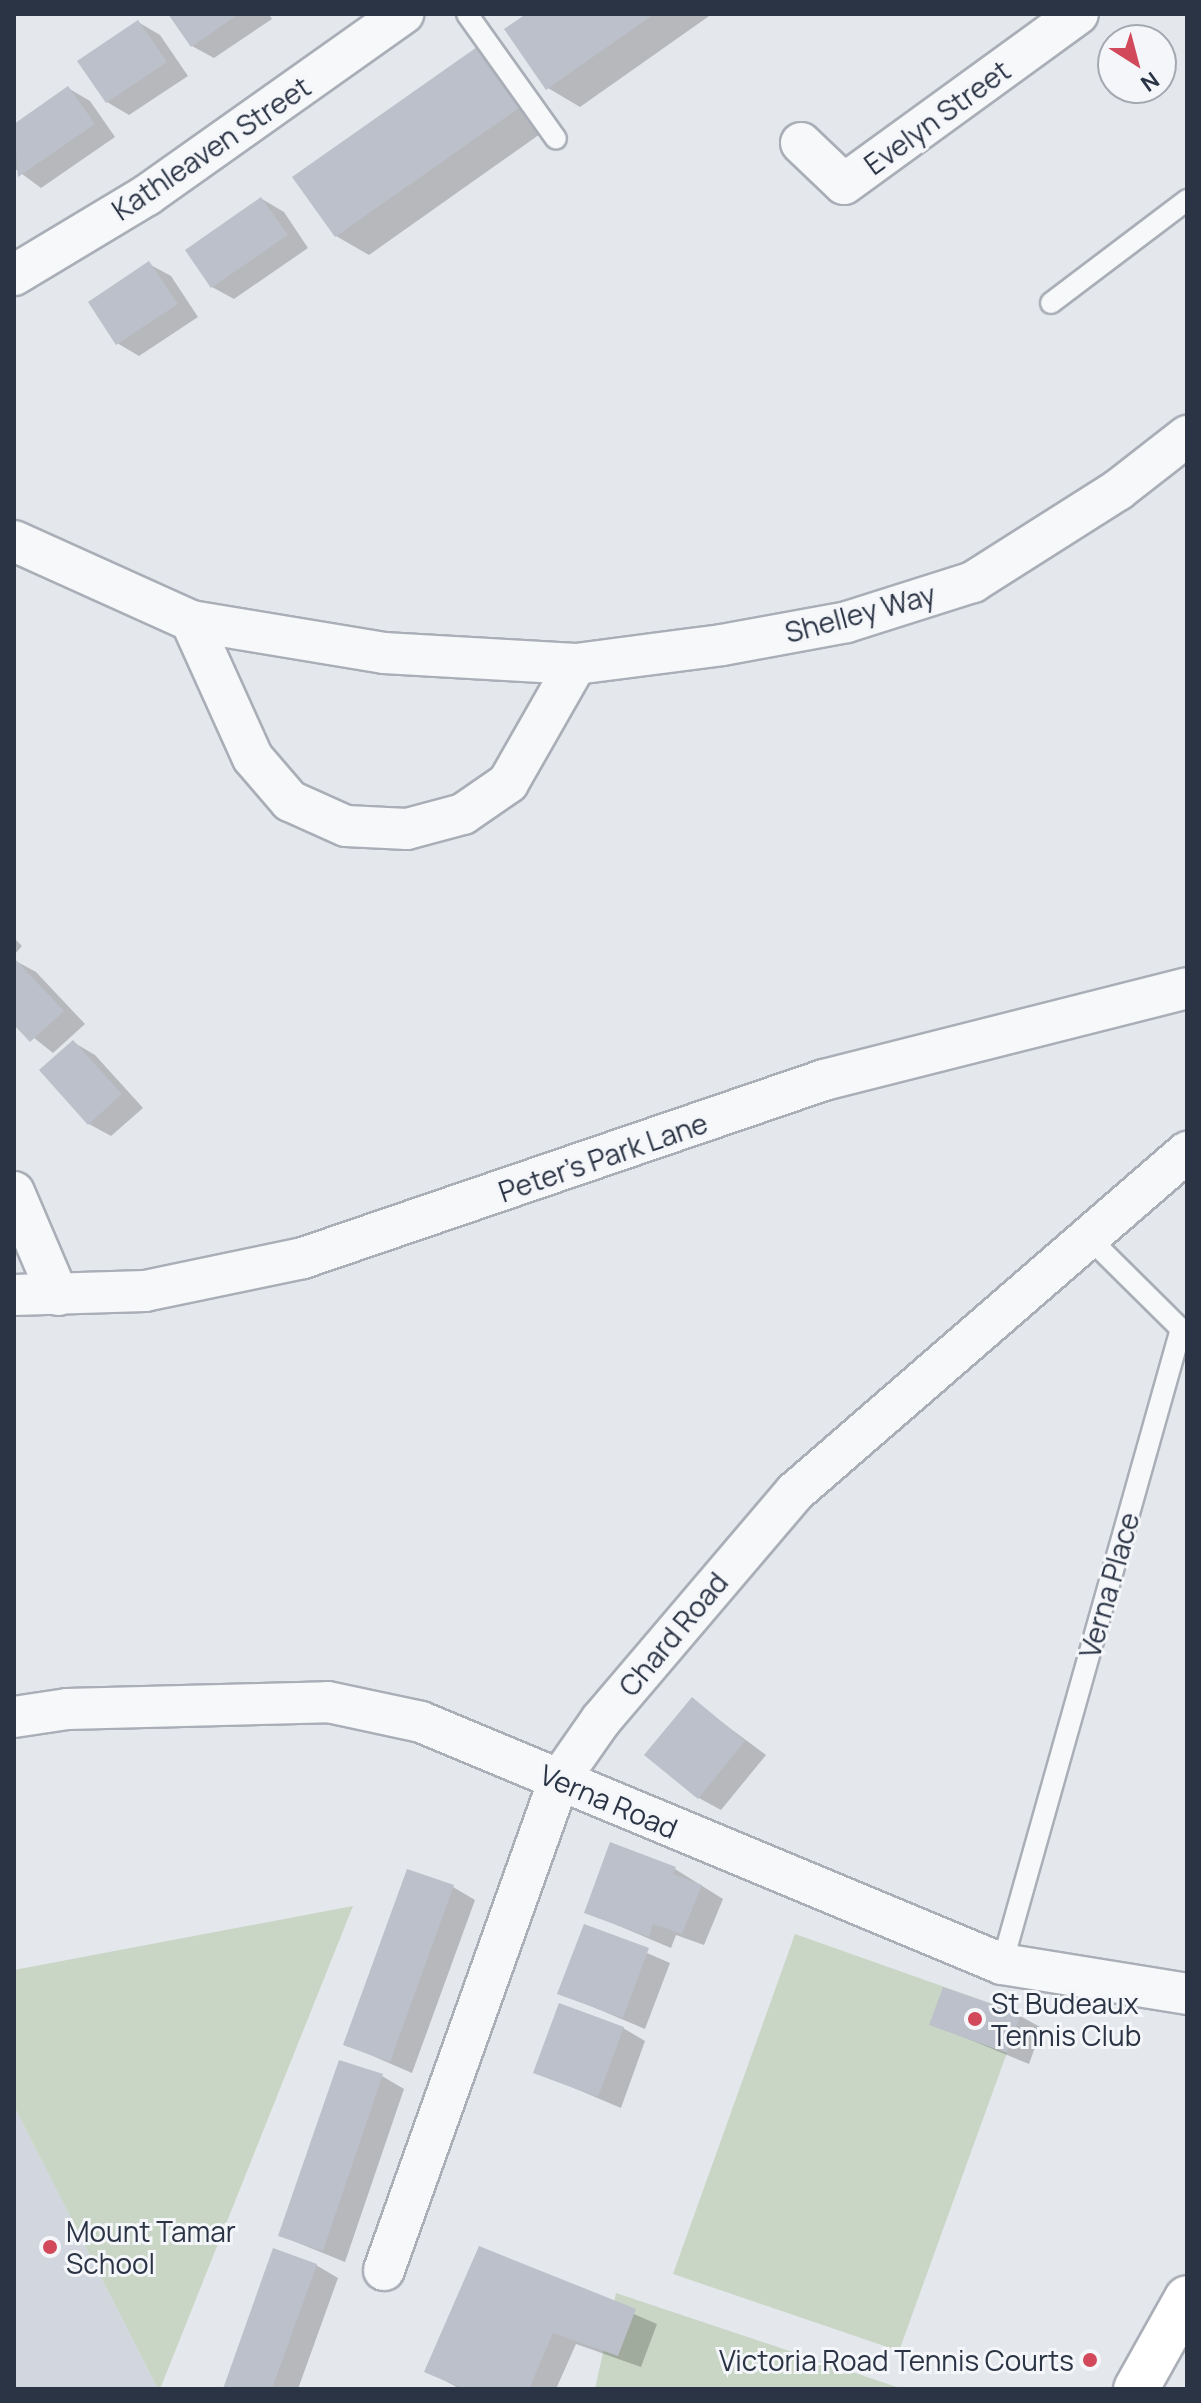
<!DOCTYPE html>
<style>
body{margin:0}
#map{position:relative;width:1201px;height:2403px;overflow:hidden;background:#e4e7ec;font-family:Manrope,sans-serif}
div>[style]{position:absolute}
.built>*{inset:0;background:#d2d6de}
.green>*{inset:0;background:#c9d6c5}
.shadow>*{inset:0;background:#0003}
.building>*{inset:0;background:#bbc0ca}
.roads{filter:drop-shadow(2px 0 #a9aeb7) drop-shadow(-2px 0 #a9aeb7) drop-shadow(0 2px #a9aeb7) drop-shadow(0 -2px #a9aeb7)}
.lane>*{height:20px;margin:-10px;padding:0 10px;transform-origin:10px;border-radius:10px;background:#f7f8fa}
.street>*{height:40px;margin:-20px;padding:0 20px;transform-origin:20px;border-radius:20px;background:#f7f8fa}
.secondary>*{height:44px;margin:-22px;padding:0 22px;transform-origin:22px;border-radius:22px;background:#fff}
.dots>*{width:22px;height:22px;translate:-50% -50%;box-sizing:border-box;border:4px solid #f4f6f9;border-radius:50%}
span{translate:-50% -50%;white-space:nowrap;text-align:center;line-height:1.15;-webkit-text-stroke:6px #f4f6f9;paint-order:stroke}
.street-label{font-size:28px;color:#2b3445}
.poi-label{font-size:28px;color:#2b3445}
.left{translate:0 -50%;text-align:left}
.right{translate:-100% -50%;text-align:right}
.frame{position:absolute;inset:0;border:16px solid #2b3445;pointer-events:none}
.north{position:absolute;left:1097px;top:24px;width:80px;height:80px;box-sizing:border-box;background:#f4f6f9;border:2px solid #a4a8b1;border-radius:50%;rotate:144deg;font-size:22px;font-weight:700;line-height:32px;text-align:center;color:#2b3445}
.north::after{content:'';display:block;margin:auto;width:28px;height:36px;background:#d1495b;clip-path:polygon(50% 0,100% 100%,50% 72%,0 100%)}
</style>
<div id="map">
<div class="built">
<div style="clip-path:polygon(14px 2106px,158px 2389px,14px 2389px)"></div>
</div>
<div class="green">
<div style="clip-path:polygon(353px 1906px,160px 2389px,158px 2389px,14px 2106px,14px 1970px)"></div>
<div style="clip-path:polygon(795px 1934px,1021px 2014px,899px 2351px,673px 2274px)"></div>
<div style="clip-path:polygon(616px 2293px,903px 2389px,595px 2389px)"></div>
</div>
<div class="shadow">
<div style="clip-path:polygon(170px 14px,269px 14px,272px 19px,214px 58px,192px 46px)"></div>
<div style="clip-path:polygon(529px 14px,712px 14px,580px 107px,548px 88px)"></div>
<div style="clip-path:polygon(138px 22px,160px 35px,188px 76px,129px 115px,107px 102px)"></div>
<div style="clip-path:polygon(477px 50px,509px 68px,550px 127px,369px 255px,336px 236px)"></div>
<div style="clip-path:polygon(68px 88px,90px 101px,115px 137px,41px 188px,14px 168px,14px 126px)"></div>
<div style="clip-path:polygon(262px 199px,284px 212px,308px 248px,234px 299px,212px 287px)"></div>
<div style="clip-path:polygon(149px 264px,171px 276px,198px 317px,139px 356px,117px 343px)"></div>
<div style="clip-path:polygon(14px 938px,22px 946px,14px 955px)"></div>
<div style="clip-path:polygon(14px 960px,36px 972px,85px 1024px,53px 1053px,14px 1022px)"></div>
<div style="clip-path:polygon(73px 1042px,95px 1055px,143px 1108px,111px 1136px,89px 1124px)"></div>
<div style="clip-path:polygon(692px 1700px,766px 1755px,721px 1810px,699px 1798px)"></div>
<div style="clip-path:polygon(675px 1869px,723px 1899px,704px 1945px,676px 1935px,671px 1948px,586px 1912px)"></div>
<div style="clip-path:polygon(453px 1887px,475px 1900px,412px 2073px,345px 2044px)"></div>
<div style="clip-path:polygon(585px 1926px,670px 1963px,645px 2029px,560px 1993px)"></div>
<div style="clip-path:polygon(1020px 2016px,1042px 2028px,1029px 2064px,932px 2024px)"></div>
<div style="clip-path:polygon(623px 2028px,645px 2041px,621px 2108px,536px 2072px)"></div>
<div style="clip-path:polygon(382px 2076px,404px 2089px,345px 2262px,281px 2236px)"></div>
<div style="clip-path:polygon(480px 2248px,657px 2324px,641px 2367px,576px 2344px,556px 2389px,460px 2389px,427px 2371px)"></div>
<div style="clip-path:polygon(316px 2265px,338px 2278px,298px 2389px,225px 2389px)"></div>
</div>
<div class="building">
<div style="clip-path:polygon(168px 14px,239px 14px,191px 47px)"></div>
<div style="clip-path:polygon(526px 14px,654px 14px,546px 90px,504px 29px)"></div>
<div style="clip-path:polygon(138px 20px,167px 62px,106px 103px,77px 61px)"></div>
<div style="clip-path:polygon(477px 47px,519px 108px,335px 237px,292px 177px)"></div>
<div style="clip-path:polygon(68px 86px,95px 124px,18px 177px,14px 124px)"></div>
<div style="clip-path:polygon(261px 197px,288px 235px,211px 288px,185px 250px)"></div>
<div style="clip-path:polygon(149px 261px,178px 304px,116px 345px,88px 302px)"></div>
<div style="clip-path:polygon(14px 958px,64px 1011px,30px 1042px,14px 1025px)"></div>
<div style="clip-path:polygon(73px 1040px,122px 1094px,88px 1125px,39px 1070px)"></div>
<div style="clip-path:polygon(692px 1697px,745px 1741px,698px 1799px,644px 1755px)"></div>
<div style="clip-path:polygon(610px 1842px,676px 1867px,673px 1874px,702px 1885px,682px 1934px,653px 1924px,649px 1937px,584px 1913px)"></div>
<div style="clip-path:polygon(407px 1869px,454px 1885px,390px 2062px,343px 2045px)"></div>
<div style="clip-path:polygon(584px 1924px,649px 1948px,623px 2018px,557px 1994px)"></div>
<div style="clip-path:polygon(943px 1987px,1021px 2014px,1007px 2053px,929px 2025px)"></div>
<div style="clip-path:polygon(559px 2003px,624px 2027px,598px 2097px,533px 2073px)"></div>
<div style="clip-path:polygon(339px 2060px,383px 2074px,323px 2251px,278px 2236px)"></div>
<div style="clip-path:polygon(479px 2246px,636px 2309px,618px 2356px,553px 2333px,529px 2389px,464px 2389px,424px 2372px)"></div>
<div style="clip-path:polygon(273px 2248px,317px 2264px,272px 2389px,223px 2389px)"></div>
</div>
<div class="roads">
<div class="lane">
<div style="left:467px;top:14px;width:153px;rotate:54.5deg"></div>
<div style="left:1051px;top:303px;width:171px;rotate:-37.1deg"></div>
<div style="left:1002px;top:1964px;width:660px;rotate:-74.26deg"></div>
<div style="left:1181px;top:1329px;width:127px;rotate:-135.3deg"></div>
</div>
<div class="street">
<div style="left:801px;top:143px;width:59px;rotate:43.6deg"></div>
<div style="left:844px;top:184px;width:289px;rotate:-36deg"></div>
<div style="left:14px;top:275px;width:155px;rotate:-31deg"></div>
<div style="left:147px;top:195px;width:314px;rotate:-35.3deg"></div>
<div style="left:14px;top:541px;width:194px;rotate:24.3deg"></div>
<div style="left:191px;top:621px;width:196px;rotate:9.4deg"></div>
<div style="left:384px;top:653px;width:192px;rotate:3.3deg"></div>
<div style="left:576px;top:664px;width:147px;rotate:-7.4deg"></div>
<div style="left:722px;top:645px;width:127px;rotate:-10.4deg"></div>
<div style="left:847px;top:622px;width:132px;rotate:-17.6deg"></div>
<div style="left:973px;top:582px;width:172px;rotate:-32.4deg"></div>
<div style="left:1118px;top:490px;width:88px;rotate:-38deg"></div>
<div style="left:191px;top:621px;width:150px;rotate:65.7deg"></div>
<div style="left:253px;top:758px;width:57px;rotate:49.3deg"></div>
<div style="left:290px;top:801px;width:61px;rotate:24.1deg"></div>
<div style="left:346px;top:826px;width:61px;rotate:2.8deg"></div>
<div style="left:407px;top:829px;width:58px;rotate:-15deg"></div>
<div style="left:463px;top:814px;width:55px;rotate:-34.6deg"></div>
<div style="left:508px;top:783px;width:137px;rotate:-60.3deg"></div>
<div style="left:14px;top:1192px;width:112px;rotate:66.9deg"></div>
<div style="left:14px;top:1295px;width:131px;rotate:-1.7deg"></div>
<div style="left:145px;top:1291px;width:161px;rotate:-11.8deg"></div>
<div style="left:303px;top:1258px;width:551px;rotate:-18.86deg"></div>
<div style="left:824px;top:1080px;width:374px;rotate:-14.2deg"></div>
<div style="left:14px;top:1717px;width:54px;rotate:-8.6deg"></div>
<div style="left:67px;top:1709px;width:261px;rotate:-1.5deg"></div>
<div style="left:328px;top:1702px;width:95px;rotate:12.1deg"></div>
<div style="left:421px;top:1722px;width:629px;rotate:22.61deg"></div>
<div style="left:1002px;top:1964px;width:187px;rotate:9.2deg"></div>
<div style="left:384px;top:2270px;width:520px;rotate:-70.35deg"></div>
<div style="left:559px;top:1780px;width:73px;rotate:-55deg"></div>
<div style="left:601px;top:1720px;width:299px;rotate:-49.6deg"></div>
<div style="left:795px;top:1492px;width:519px;rotate:-40.94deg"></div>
</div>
<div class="secondary">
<div style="left:1136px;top:2389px;width:104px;rotate:-60.7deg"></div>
</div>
</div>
<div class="dots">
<div style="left:975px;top:2019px;background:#d1495b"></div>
<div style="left:50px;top:2247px;background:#d1495b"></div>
<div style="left:1090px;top:2360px;background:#d1495b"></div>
</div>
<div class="street-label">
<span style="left:937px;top:117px;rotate:-36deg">Evelyn Street</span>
<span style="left:211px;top:148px;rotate:-34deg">Kathleaven Street</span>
<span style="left:860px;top:613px;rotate:-15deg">Shelley Way</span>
<span style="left:603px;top:1157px;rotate:-19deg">Peter's Park Lane</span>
<span style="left:1109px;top:1585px;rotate:-74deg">Verna Place</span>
<span style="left:673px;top:1634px;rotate:-50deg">Chard Road</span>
<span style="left:609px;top:1801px;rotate:23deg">Verna Road</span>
</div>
<div class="poi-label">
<span class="left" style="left:991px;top:2019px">St Budeaux<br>Tennis Club</span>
<span class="left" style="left:66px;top:2247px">Mount Tamar<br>School</span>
<span class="right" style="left:1074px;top:2360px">Victoria Road Tennis Courts</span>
</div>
<div class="frame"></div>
<div class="north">N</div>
</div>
